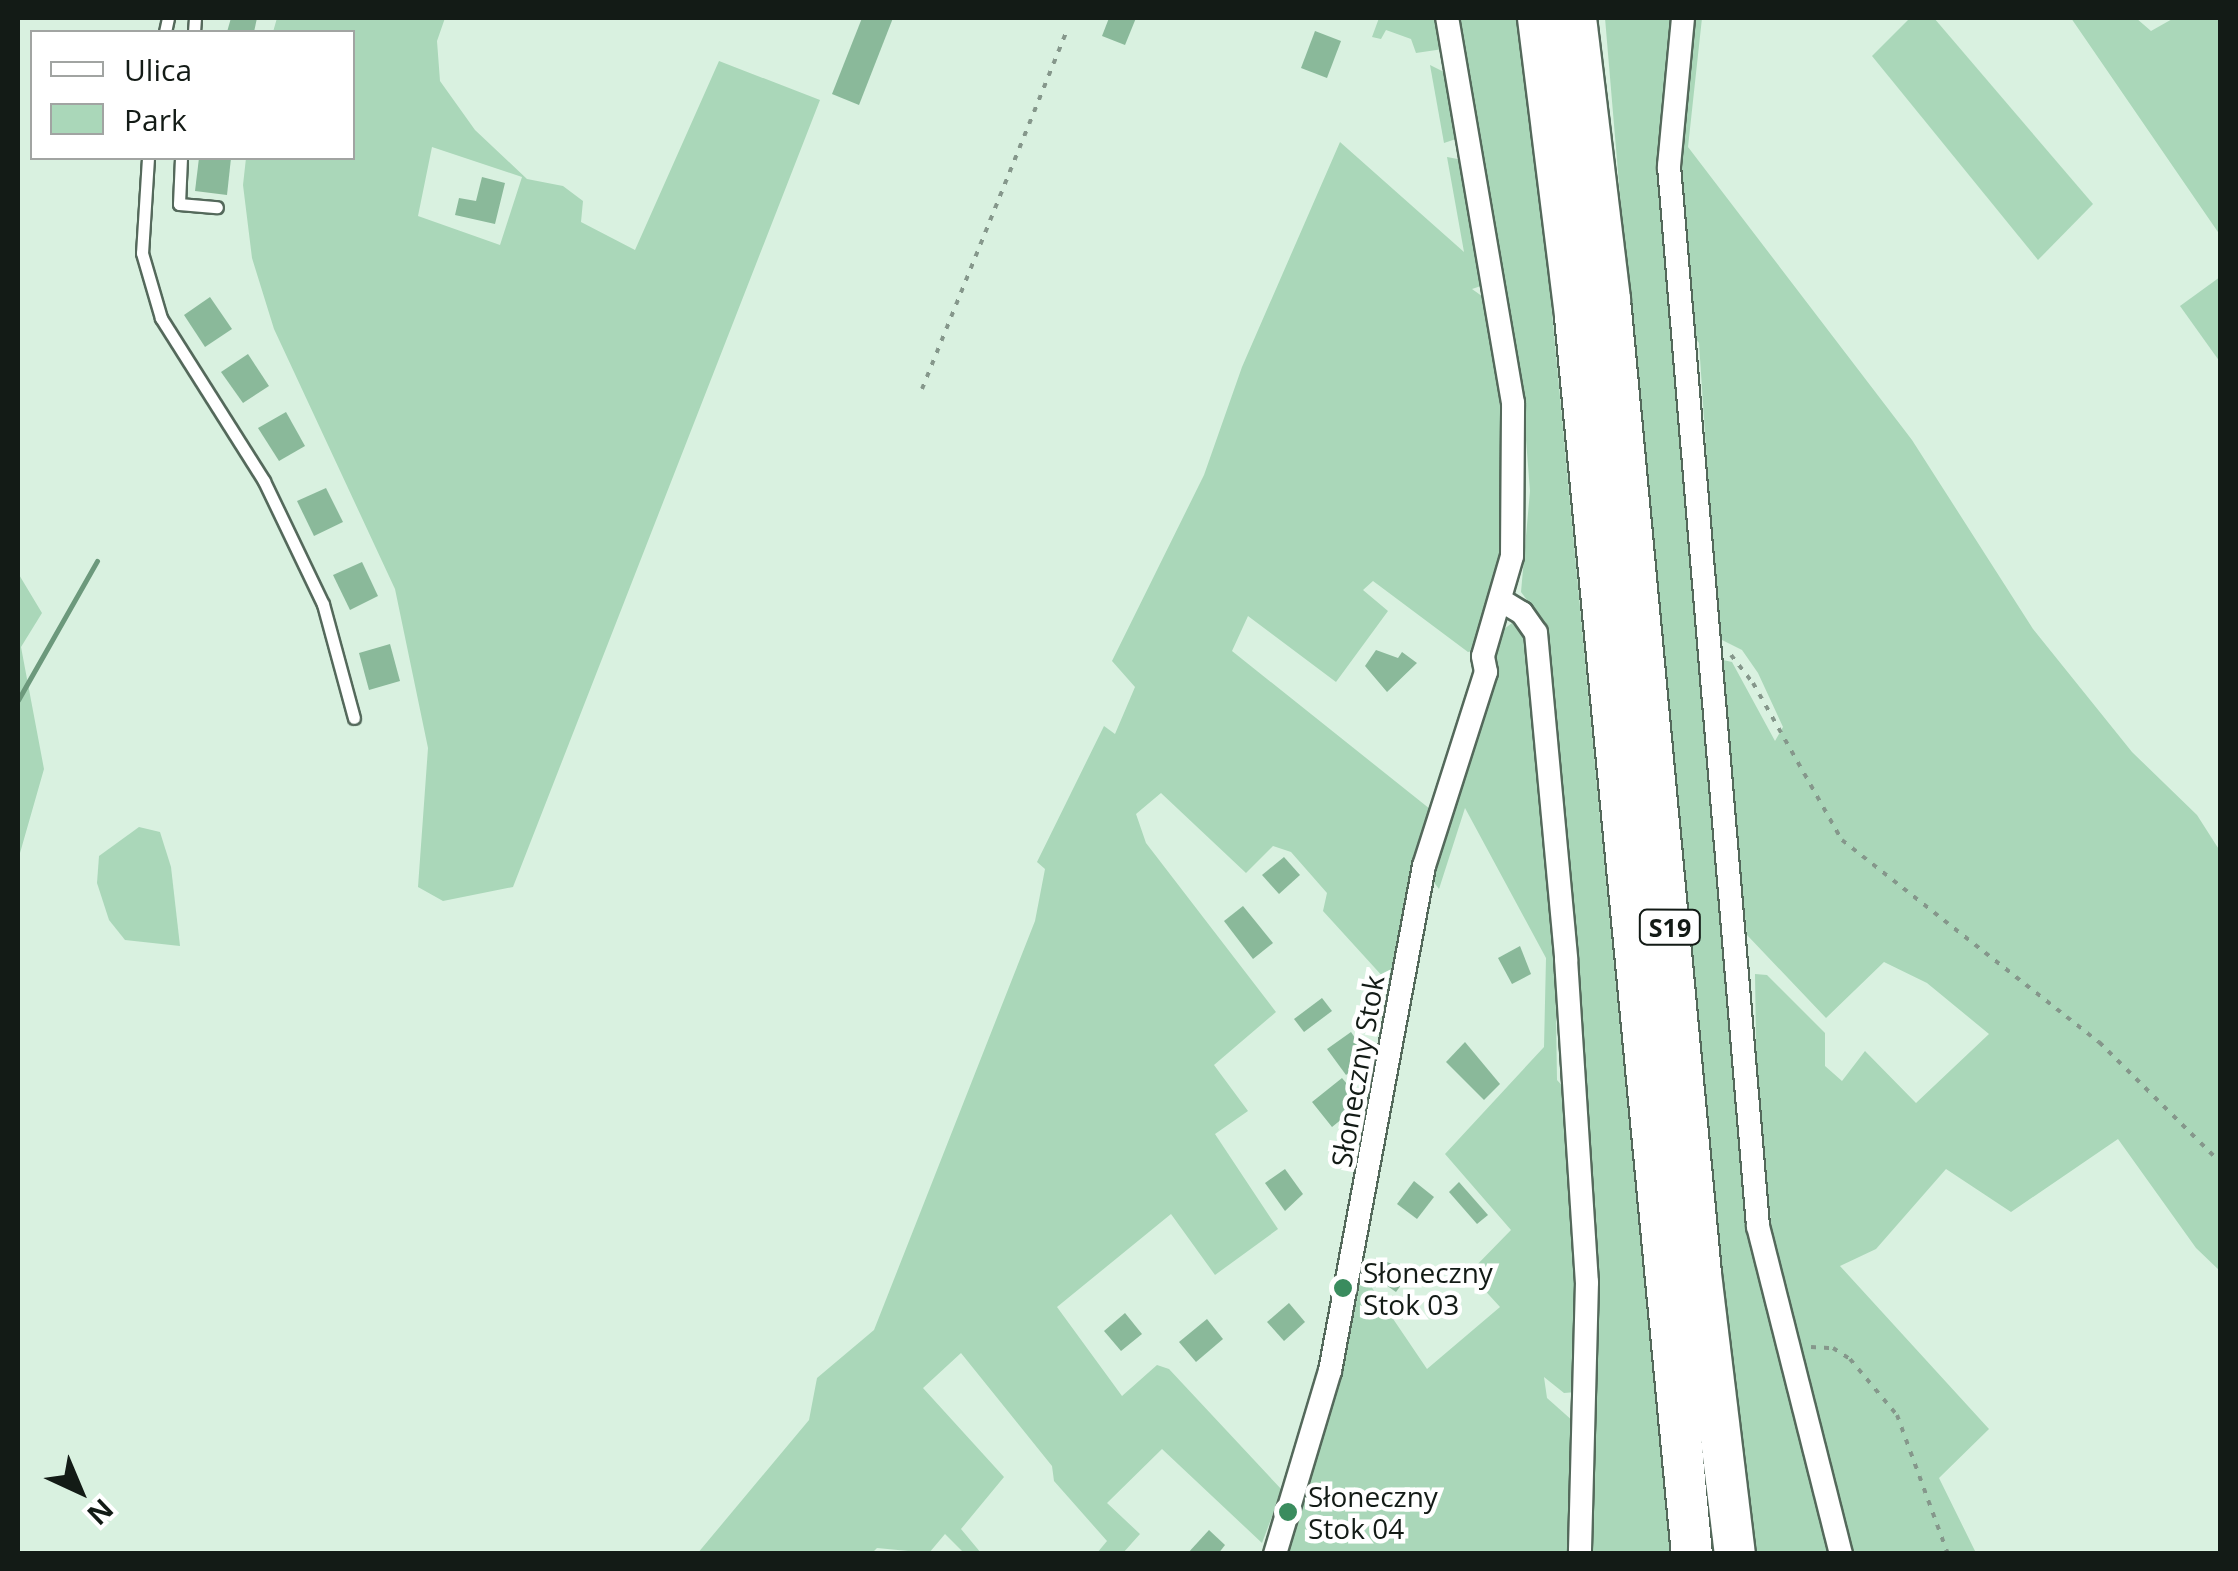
<!DOCTYPE html>
<meta charset="utf-8">
<style>
body{margin:0}
#map{position:relative;width:2238px;height:1571px;overflow:hidden;background:#d9f1e0;font-family:"Open Sans",sans-serif}
div>[style]{position:absolute}
.green>*{inset:0;background:#aad7b9}
.stream>*{height:5px;margin:-2.5px;padding:0 2.5px;transform-origin:2.5px;border-radius:2.5px;background:#6c997c}
.building>*{inset:0;background:#8ab99a}
.path>*{height:4px;margin-top:-2px;transform-origin:0;background:repeating-linear-gradient(90deg,#85978b 0 5px,transparent 0 13px)}
.roads{filter:drop-shadow(2px 0 #54695b) drop-shadow(-2px 0 #54695b) drop-shadow(0 2px #54695b) drop-shadow(0 -2px #54695b)}
.lane>*{height:11px;margin:-5.5px;padding:0 5.5px;transform-origin:5.5px;border-radius:5.5px;background:#fff}
.street>*{height:22px;margin:-11px;padding:0 11px;transform-origin:11px;border-radius:11px;background:#fff}
.highway>*{height:40px;margin:-20px;padding:0 20px;transform-origin:20px;border-radius:20px;background:#fff}
.dots>*{width:28px;height:28px;translate:-50% -50%;box-sizing:border-box;border:5px solid #fff;border-radius:50%}
span{translate:-50% -50%;white-space:nowrap;text-align:center;line-height:1.15;-webkit-text-stroke:9px #fff;paint-order:stroke}
.shield-label span{padding:2px 8px;background:#fff;border:2px solid;border-radius:8px;-webkit-text-stroke-width:0}
.shield-label{font-size:25px;color:#131b16;font-weight:700}
.street-label{font-size:28px;color:#131b16}
.poi-label{font-size:28px;color:#131b16}
.left{translate:0 -50%;text-align:left}
.frame{position:absolute;inset:0;border:20px solid #131b16;pointer-events:none}
.legend{position:absolute;left:30px;top:30px;width:325px;height:130px;box-sizing:border-box;background:#fff;border:2px solid #a1a4a2;margin:0;padding:12px 18px;list-style:none;font-size:30px;color:#131b16}
.legend li{display:flex;align-items:center;gap:20px;height:50px}
.legend b{width:50px;border:2px solid #a1a4a2}
.north{position:absolute;left:30px;top:1441px;width:100px;height:100px;-webkit-text-stroke:8px #fff;paint-order:stroke;rotate:136deg;font-size:28px;font-weight:700;line-height:40px;text-align:center;color:#131b16}
.north::after{content:'';display:block;margin:auto;width:35px;height:45px;background:#131b16;clip-path:polygon(50% 0,100% 100%,50% 72%,0 100%)}
</style>
<div id="map">
<div class="green">
<div style="clip-path:polygon(evenodd,277px 18px,445px 18px,437px 41px,440px 81px,475px 130px,527px 179px,563px 186px,583px 201px,581px 222px,635px 250px,719px 61px,820px 100px,513px 887px,443px 901px,418px 887px,428px 748px,395px 589px,274px 329px,252px 258px,243px 185px,246px 158px,352px 158px,352px 32px,273px 32px,277px 18px,432px 147px,522px 177px,500px 245px,418px 216px,432px 147px)"></div>
<div style="clip-path:polygon(1379px 18px,1437px 18px,1443px 49px,1416px 53px,1411px 39px,1386px 30px,1381px 39px,1372px 37px)"></div>
<div style="clip-path:polygon(1457px 18px,1524px 18px,1670px 1553px,1590px 1553px,1593px 1392px,1543px 622px,1521px 592px,1530px 491px,1524px 414px)"></div>
<div style="clip-path:polygon(1605px 18px,1676px 18px,1665px 85px,1762px 1286px,1831px 1553px,1751px 1553px,1732px 1419px,1660px 670px)"></div>
<div style="clip-path:polygon(1689px 18px,1702px 18px,1688px 147px,1912px 440px,2033px 629px,2132px 752px,2197px 815px,2220px 851px,2220px 1271px,2196px 1248px,2118px 1139px,2011px 1212px,1946px 1169px,1876px 1249px,1840px 1266px,1989px 1429px,1939px 1478px,1976px 1553px,1848px 1553px,1776px 1263px,1757px 1106px,1755px 974px,1767px 975px,1825px 1033px,1825px 1066px,1842px 1081px,1865px 1051px,1916px 1103px,1989px 1034px,1927px 983px,1884px 962px,1826px 1018px,1747px 935px,1720px 683px,1723px 660px,1732px 662px,1775px 741px,1783px 727px,1758px 673px,1742px 650px,1722px 640px,1717px 615px,1699px 343px,1692px 334px,1678px 202px)"></div>
<div style="clip-path:polygon(1910px 18px,1934px 18px,2093px 204px,2038px 260px,1872px 56px)"></div>
<div style="clip-path:polygon(2071px 18px,2136px 18px,2151px 31px,2174px 18px,2220px 18px,2220px 235px)"></div>
<div style="clip-path:polygon(1430px 65px,1448px 74px,1456px 139px,1444px 143px)"></div>
<div style="clip-path:polygon(1340px 142px,1464px 252px,1447px 157px,1463px 160px,1484px 285px,1472px 289px,1486px 299px,1508px 467px,1507px 530px,1479px 649px,1468px 652px,1373px 581px,1363px 590px,1388px 611px,1336px 682px,1248px 616px,1232px 651px,1430px 809px,1395px 990px,1323px 911px,1327px 893px,1291px 852px,1273px 846px,1246px 873px,1161px 793px,1136px 814px,1146px 843px,1276px 1012px,1214px 1065px,1248px 1111px,1215px 1134px,1278px 1229px,1215px 1275px,1171px 1214px,1057px 1307px,1122px 1396px,1157px 1365px,1169px 1369px,1282px 1490px,1262px 1543px,1162px 1449px,1107px 1503px,1140px 1534px,1123px 1553px,1097px 1553px,1107px 1541px,1054px 1481px,1052px 1466px,961px 1353px,923px 1388px,1004px 1477px,961px 1529px,981px 1553px,964px 1553px,945px 1534px,929px 1553px,877px 1548px,871px 1554px,697px 1554px,809px 1420px,817px 1378px,874px 1330px,1035px 921px,1045px 869px,1037px 862px,1104px 726px,1115px 734px,1135px 687px,1112px 661px,1204px 475px,1242px 367px)"></div>
<div style="clip-path:polygon(2220px 277px,2220px 362px,2180px 306px)"></div>
<div style="clip-path:polygon(18px 573px,42px 613px,21px 647px,44px 769px,18px 860px)"></div>
<div style="clip-path:polygon(1512px 623px,1529px 642px,1555px 952px,1557px 1080px,1567px 1091px,1581px 1287px,1576px 1392px,1564px 1393px,1544px 1377px,1547px 1398px,1574px 1422px,1569px 1553px,1283px 1554px,1358px 1267px,1427px 1369px,1500px 1307px,1469px 1273px,1511px 1230px,1445px 1154px,1544px 1047px,1546px 958px,1465px 808px,1439px 889px,1432px 880px,1504px 629px)"></div>
<div style="clip-path:polygon(139px 827px,160px 832px,171px 867px,180px 946px,125px 940px,109px 920px,97px 883px,99px 856px)"></div>
</div>
<div class="stream">
<div style="left:18px;top:700px;width:160px;rotate:-60.4deg"></div>
</div>
<div class="building">
<div style="clip-path:polygon(231px 18px,257px 18px,254px 32px,227px 32px)"></div>
<div style="clip-path:polygon(862px 18px,893px 18px,859px 105px,832px 94px)"></div>
<div style="clip-path:polygon(1109px 18px,1136px 18px,1125px 45px,1102px 36px)"></div>
<div style="clip-path:polygon(1315px 31px,1341px 41px,1327px 78px,1301px 68px)"></div>
<div style="clip-path:polygon(199px 158px,231px 158px,227px 195px,195px 191px)"></div>
<div style="clip-path:polygon(482px 177px,505px 183px,495px 224px,455px 215px,459px 198px,476px 201px)"></div>
<div style="clip-path:polygon(210px 297px,232px 329px,205px 347px,184px 315px)"></div>
<div style="clip-path:polygon(248px 354px,269px 386px,243px 403px,221px 372px)"></div>
<div style="clip-path:polygon(286px 412px,305px 446px,279px 461px,258px 428px)"></div>
<div style="clip-path:polygon(326px 488px,343px 522px,314px 536px,297px 501px)"></div>
<div style="clip-path:polygon(362px 562px,378px 596px,350px 610px,333px 575px)"></div>
<div style="clip-path:polygon(390px 644px,400px 681px,369px 690px,359px 653px)"></div>
<div style="clip-path:polygon(1376px 650px,1398px 658px,1402px 652px,1417px 663px,1387px 692px,1365px 666px)"></div>
<div style="clip-path:polygon(1284px 857px,1300px 875px,1279px 894px,1262px 875px)"></div>
<div style="clip-path:polygon(1243px 906px,1273px 943px,1253px 959px,1224px 921px)"></div>
<div style="clip-path:polygon(1520px 946px,1531px 974px,1512px 984px,1498px 958px)"></div>
<div style="clip-path:polygon(1322px 998px,1332px 1011px,1304px 1032px,1294px 1019px)"></div>
<div style="clip-path:polygon(1351px 1032px,1369px 1058px,1346px 1075px,1327px 1049px)"></div>
<div style="clip-path:polygon(1465px 1042px,1500px 1084px,1484px 1100px,1446px 1062px)"></div>
<div style="clip-path:polygon(1342px 1078px,1358px 1097px,1348px 1104px,1353px 1110px,1332px 1127px,1312px 1102px)"></div>
<div style="clip-path:polygon(1285px 1169px,1303px 1194px,1285px 1211px,1265px 1183px)"></div>
<div style="clip-path:polygon(1414px 1181px,1434px 1197px,1417px 1219px,1397px 1204px)"></div>
<div style="clip-path:polygon(1459px 1182px,1488px 1215px,1477px 1224px,1449px 1192px)"></div>
<div style="clip-path:polygon(1387px 1262px,1411px 1271px,1396px 1292px,1376px 1278px)"></div>
<div style="clip-path:polygon(1289px 1303px,1305px 1322px,1284px 1341px,1267px 1322px)"></div>
<div style="clip-path:polygon(1125px 1313px,1142px 1334px,1121px 1351px,1104px 1331px)"></div>
<div style="clip-path:polygon(1207px 1319px,1223px 1339px,1196px 1362px,1179px 1342px)"></div>
<div style="clip-path:polygon(1209px 1530px,1225px 1545px,1218px 1554px,1187px 1554px)"></div>
</div>
<div class="path">
<div style="left:922px;top:389px;width:384px;rotate:-68deg"></div>
<div style="left:1731px;top:655px;width:36px;rotate:52deg"></div>
<div style="left:1753px;top:683px;width:180px;rotate:60.5deg"></div>
<div style="left:1842px;top:840px;width:327px;rotate:38.2deg"></div>
<div style="left:2099px;top:1042px;width:170px;rotate:44.8deg"></div>
<div style="left:1811px;top:1347px;width:22px;rotate:3deg"></div>
<div style="left:1833px;top:1348px;width:20px;rotate:33deg"></div>
<div style="left:1850px;top:1359px;width:73px;rotate:50deg"></div>
<div style="left:1897px;top:1415px;width:148px;rotate:69.9deg"></div>
</div>
<div class="roads">
<div class="lane">
<div style="left:165px;top:32px;width:14px;rotate:-78deg"></div>
<div style="left:194px;top:32px;width:14px;rotate:-86deg"></div>
<div style="left:148px;top:158px;width:95px;rotate:93.6deg"></div>
<div style="left:142px;top:253px;width:68px;rotate:73.7deg"></div>
<div style="left:161px;top:318px;width:193px;rotate:57.7deg"></div>
<div style="left:264px;top:481px;width:136px;rotate:64.4deg"></div>
<div style="left:323px;top:604px;width:118px;rotate:74.8deg"></div>
<div style="left:181px;top:158px;width:46px;rotate:92.5deg"></div>
<div style="left:179px;top:204px;width:38px;rotate:5deg"></div>
</div>
<div class="street">
<div style="left:1683px;top:18px;width:149px;rotate:95.4deg"></div>
<div style="left:1669px;top:166px;width:1064px;rotate:85.2deg"></div>
<div style="left:1758px;top:1226px;width:338px;rotate:75.8deg"></div>
<div style="left:1502px;top:601px;width:23px;rotate:31deg"></div>
<div style="left:1522px;top:613px;width:24px;rotate:55deg"></div>
<div style="left:1536px;top:633px;width:327px;rotate:84.7deg"></div>
<div style="left:1566px;top:959px;width:324px;rotate:86.3deg"></div>
<div style="left:1587px;top:1282px;width:272px;rotate:91.5deg"></div>
<div style="left:1275px;top:1554px;width:191px;rotate:-73.3deg"></div>
<div style="left:1330px;top:1371px;width:514px;rotate:-79.46deg"></div>
<div style="left:1424px;top:866px;width:204px;rotate:-72.3deg"></div>
<div style="left:1486px;top:672px;width:16px;rotate:-101deg"></div>
<div style="left:1483px;top:656px;width:104px;rotate:-73.8deg"></div>
<div style="left:1512px;top:556px;width:153px;rotate:-89.6deg"></div>
<div style="left:1513px;top:403px;width:391px;rotate:-99.7deg"></div>
</div>
<div class="highway">
<div style="left:1538px;top:18px;width:301px;rotate:82.9deg"></div>
<div style="left:1575px;top:317px;width:1243px;rotate:84.6deg"></div>
<div style="left:1576px;top:18px;width:284px;rotate:83.1deg"></div>
<div style="left:1610px;top:300px;width:978px;rotate:84.66deg"></div>
<div style="left:1701px;top:1274px;width:282px;rotate:83.1deg"></div>
</div>
</div>
<div class="dots">
<div style="left:1343px;top:1288px;background:#3a8c5e"></div>
<div style="left:1288px;top:1512px;background:#3a8c5e"></div>
</div>
<div class="shield-label">
<span style="left:1670px;top:927px">S19</span>
</div>
<div class="street-label">
<span style="left:1357px;top:1071px;rotate:-80deg">Słoneczny Stok</span>
</div>
<div class="poi-label">
<span class="left" style="left:1363px;top:1288px">Słoneczny<br>Stok 03</span>
<span class="left" style="left:1308px;top:1512px">Słoneczny<br>Stok 04</span>
</div>
<div class="frame"></div>
<ul class="legend">
<li><b style="height:12px;background:#fff"></b>Ulica</li>
<li><b style="height:28px;background:#aad7b9"></b>Park</li>
</ul>
<div class="north">N</div>
</div>
